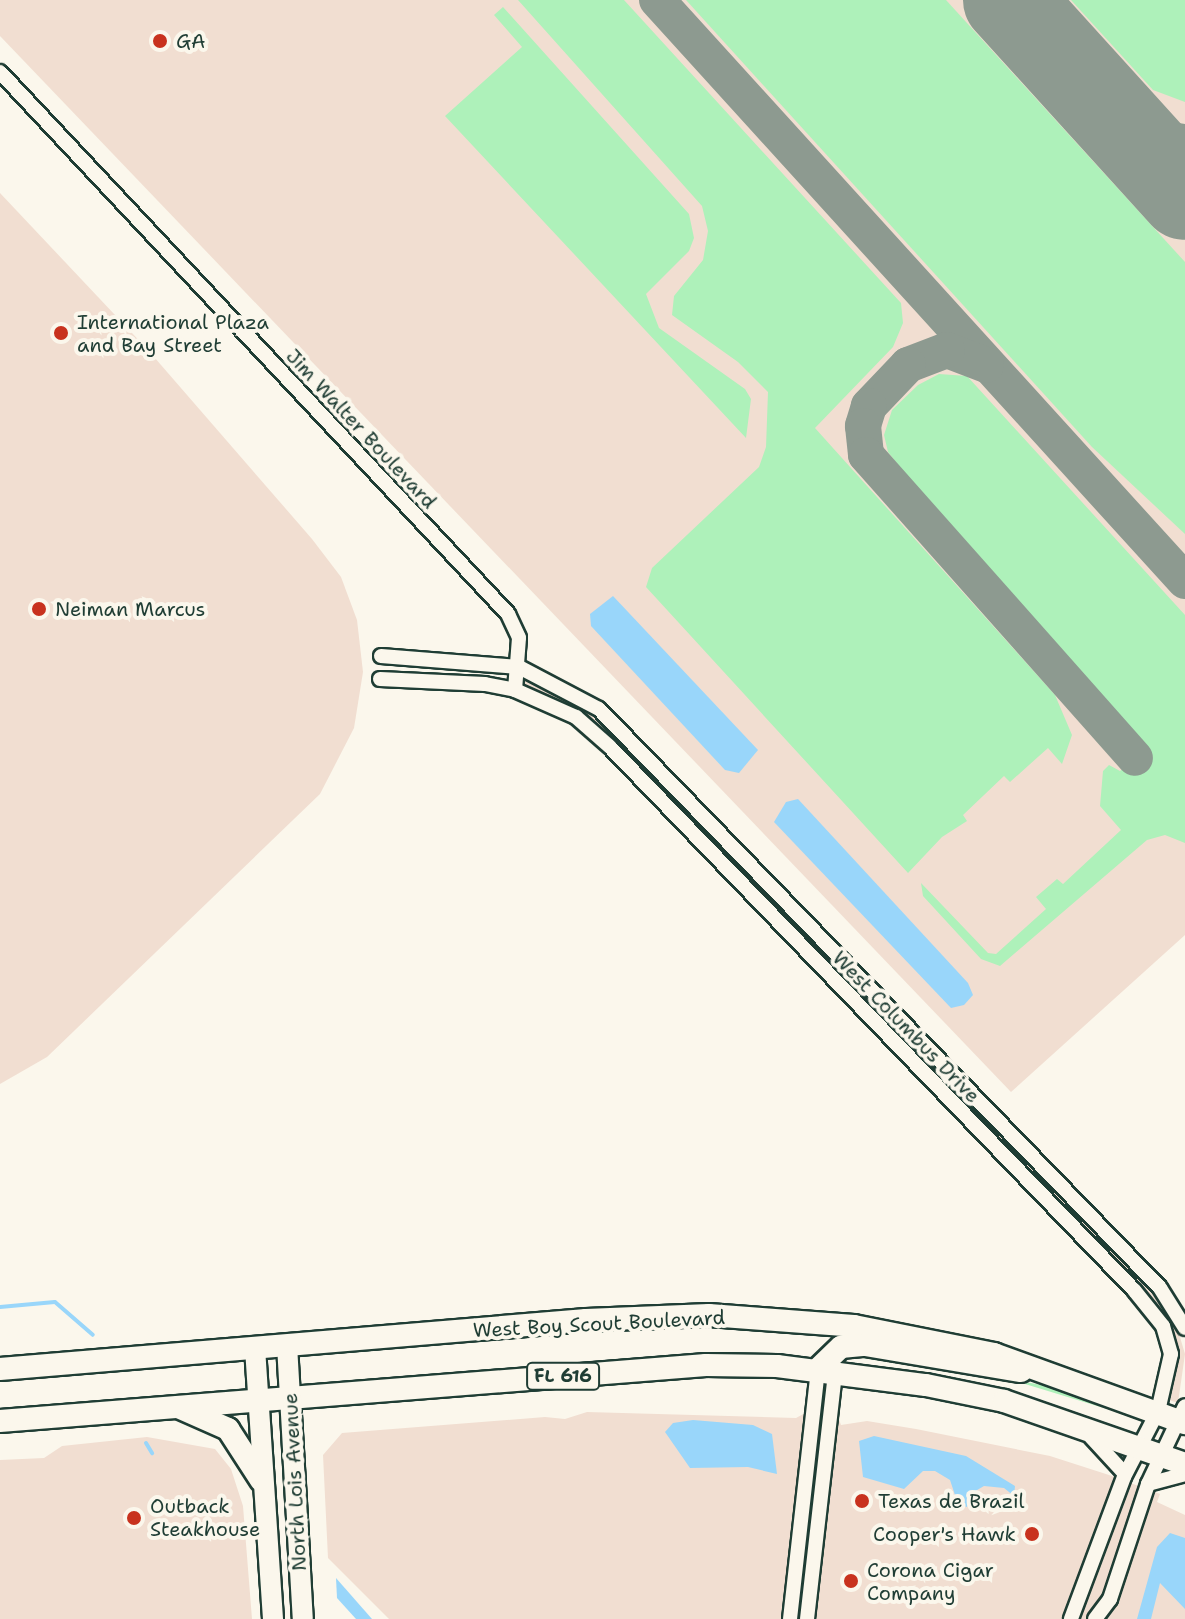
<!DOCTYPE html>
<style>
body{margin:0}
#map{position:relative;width:1185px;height:1619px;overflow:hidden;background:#fbf7ec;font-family:"Shantell Sans",sans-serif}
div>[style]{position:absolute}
.built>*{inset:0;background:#f1ded1}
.green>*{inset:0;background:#aef1ba}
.water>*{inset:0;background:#99d6fa}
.stream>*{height:4px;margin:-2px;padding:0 2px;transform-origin:2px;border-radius:2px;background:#99d6fa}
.taxiway>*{height:36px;margin:-18px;padding:0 18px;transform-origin:18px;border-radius:18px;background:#8d9a90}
.runway>*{height:90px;margin:-45px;padding:0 45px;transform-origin:45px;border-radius:45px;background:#8d9a90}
.roads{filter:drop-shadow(2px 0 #1f3d34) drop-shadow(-2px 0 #1f3d34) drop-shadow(0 2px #1f3d34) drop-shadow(0 -2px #1f3d34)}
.street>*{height:14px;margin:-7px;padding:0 7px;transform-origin:7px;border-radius:7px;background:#fbf7ec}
.secondary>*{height:20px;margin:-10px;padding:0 10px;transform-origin:10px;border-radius:10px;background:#fbf7ec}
.primary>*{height:22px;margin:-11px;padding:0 11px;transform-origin:11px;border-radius:11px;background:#fbf7ec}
.dots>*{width:22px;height:22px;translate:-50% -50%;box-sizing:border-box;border:4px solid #fbf7ec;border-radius:50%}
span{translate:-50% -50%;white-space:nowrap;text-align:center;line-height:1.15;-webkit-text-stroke:8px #fbf7ec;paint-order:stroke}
.shield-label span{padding:2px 6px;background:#fbf7ec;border:2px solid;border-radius:6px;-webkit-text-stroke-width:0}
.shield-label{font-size:18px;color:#1f3d34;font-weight:700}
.poi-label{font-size:20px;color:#1f3d34}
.left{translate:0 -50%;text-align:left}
.right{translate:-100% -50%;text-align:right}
.street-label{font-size:20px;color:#1f3d34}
</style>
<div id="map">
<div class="built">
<div style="clip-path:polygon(0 0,1185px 0,1185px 935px,1011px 1092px,0 36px)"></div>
<div style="clip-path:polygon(0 193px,148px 350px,312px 539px,341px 577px,357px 620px,363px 672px,354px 728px,320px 794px,47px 1057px,0 1084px)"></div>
<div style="clip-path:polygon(524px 678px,595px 715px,618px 737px,1155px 1293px,1174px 1317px,1185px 1354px,1178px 1403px,1169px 1400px,1179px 1354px,1169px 1321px,1140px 1284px,615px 740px,580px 710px,524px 685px)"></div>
<div style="clip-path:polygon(587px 1412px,796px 1418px,807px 1412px,837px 1414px,841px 1425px,867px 1421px,916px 1429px,1050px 1456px,1109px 1475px,1160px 1494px,1157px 1502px,1185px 1515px,1185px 1619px,389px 1619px,328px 1558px,323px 1455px,342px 1433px,545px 1417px,565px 1419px)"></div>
<div style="clip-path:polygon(147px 1437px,215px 1449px,231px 1469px,243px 1506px,252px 1619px,0 1619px,0 1460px,44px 1458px,62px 1446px)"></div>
</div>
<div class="green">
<div style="clip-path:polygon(518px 0,624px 0,901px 303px,903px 323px,893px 347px,815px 428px,1055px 695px,1072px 735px,1062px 764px,1048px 748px,1010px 782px,1004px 776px,963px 815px,967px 821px,942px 837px,908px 873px,646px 587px,652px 568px,759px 467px,766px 447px,768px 392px,738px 362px,672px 315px,674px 296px,703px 260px,708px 231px,702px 206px)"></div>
<div style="clip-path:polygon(686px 0,946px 0,1185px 262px,1185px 534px,1092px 447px)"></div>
<div style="clip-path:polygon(1071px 0,1185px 0,1185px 102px,1153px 90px)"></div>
<div style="clip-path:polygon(503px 7px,689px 214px,694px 238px,689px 251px,646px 294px,659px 328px,745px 389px,751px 399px,746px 438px,445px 116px,522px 47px,494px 15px)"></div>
<div style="clip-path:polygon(939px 374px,967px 376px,1185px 615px,1185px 843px,1165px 835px,1147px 840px,1000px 966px,981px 959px,923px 896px,921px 883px,988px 953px,996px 954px,1046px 909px,1036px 897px,1057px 879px,1063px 884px,1121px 830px,1100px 806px,1103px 771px,1109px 765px,1120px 771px,1146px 748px,949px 530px,888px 452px,884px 435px,892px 410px,918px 385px)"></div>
<div style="clip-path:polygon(857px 1350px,1047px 1386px,1107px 1409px,1012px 1380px,842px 1355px)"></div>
</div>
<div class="water">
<div style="clip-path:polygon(613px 596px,758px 750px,739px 773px,725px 770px,591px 626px,590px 614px)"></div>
<div style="clip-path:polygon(798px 799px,968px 983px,973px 995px,964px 1005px,951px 1008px,774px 822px,786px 802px)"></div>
<div style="clip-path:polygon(693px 1420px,753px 1425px,772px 1434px,777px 1474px,748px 1467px,690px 1468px,665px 1432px,673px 1423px)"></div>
<div style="clip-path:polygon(874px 1436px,966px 1456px,1015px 1486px,1014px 1496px,1004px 1488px,984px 1486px,972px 1493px,967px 1507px,958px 1504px,950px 1480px,935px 1471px,923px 1471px,904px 1489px,863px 1477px,859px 1441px)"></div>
<div style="clip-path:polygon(1170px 1533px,1185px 1538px,1185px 1609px,1160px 1583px,1151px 1619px,1137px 1619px,1157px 1547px)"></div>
<div style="clip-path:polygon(336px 1578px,372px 1619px,356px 1619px,337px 1598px)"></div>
</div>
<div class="stream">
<div style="left:0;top:1307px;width:55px;rotate:-5.2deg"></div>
<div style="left:55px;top:1302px;width:50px;rotate:41deg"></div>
<div style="left:146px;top:1443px;width:12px;rotate:59deg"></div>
</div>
<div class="taxiway">
<div style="left:657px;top:0;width:785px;rotate:47.74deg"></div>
<div style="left:1031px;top:20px;width:143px;rotate:46.7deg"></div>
<div style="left:1129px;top:124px;width:33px;rotate:25deg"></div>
<div style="left:1159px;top:138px;width:26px;rotate:9deg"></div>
<div style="left:986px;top:365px;width:42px;rotate:-159deg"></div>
<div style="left:947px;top:350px;width:42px;rotate:159deg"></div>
<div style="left:908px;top:365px;width:57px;rotate:133.6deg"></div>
<div style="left:869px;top:406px;width:21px;rotate:107deg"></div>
<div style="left:863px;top:426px;width:29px;rotate:84deg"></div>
<div style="left:866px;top:455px;width:405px;rotate:48.4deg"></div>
</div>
<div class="runway">
<div style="left:1008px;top:0;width:263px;rotate:47.8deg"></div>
</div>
<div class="roads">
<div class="street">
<div style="left:0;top:72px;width:743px;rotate:46.85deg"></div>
<div style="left:508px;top:614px;width:26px;rotate:65deg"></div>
<div style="left:519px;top:638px;width:52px;rotate:94.4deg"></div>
<div style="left:381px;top:656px;width:138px;rotate:4.6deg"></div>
<div style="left:519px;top:667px;width:90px;rotate:27.7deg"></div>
<div style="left:599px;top:709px;width:806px;rotate:45.9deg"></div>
<div style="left:1160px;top:1288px;width:47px;rotate:58deg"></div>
<div style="left:380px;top:679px;width:105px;rotate:2.7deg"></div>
<div style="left:485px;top:684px;width:31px;rotate:11deg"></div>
<div style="left:515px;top:690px;width:67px;rotate:23.9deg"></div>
<div style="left:576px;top:717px;width:44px;rotate:41.3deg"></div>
<div style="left:609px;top:746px;width:756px;rotate:46.02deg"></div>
<div style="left:1134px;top:1290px;width:46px;rotate:51.1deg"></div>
<div style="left:1163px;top:1326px;width:29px;rotate:74deg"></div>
<div style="left:1171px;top:1354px;width:58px;rotate:102.8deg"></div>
<div style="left:1158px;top:1411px;width:74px;rotate:117.3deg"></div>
<div style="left:1124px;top:1477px;width:152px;rotate:110.5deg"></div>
<div style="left:1091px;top:1437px;width:50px;rotate:47.4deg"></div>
<div style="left:1148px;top:1484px;width:38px;rotate:-15deg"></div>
<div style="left:790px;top:1619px;width:252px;rotate:-83.6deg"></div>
<div style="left:807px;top:1619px;width:248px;rotate:-83.5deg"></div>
<div style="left:1095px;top:1619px;width:25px;rotate:-53deg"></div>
<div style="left:1110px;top:1599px;width:121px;rotate:-71.7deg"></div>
<div style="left:1148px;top:1484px;width:86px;rotate:-64.6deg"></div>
</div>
<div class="secondary">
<div style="left:287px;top:1345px;width:274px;rotate:86.7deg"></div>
<div style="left:255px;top:1348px;width:272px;rotate:86.2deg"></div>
</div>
<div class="primary">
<div style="left:0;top:1369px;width:588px;rotate:-4.78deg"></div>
<div style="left:586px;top:1320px;width:123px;rotate:-2.3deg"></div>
<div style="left:709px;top:1315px;width:145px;rotate:4.3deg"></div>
<div style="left:854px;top:1326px;width:143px;rotate:11.3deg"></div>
<div style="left:994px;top:1354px;width:203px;rotate:19.9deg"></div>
<div style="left:818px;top:1369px;width:32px;rotate:-44deg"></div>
<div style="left:841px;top:1347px;width:24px;rotate:-5deg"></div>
<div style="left:865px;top:1345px;width:158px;rotate:9.5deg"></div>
<div style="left:178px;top:1407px;width:55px;rotate:23.7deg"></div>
<div style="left:228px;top:1429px;width:61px;rotate:57.1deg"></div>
<div style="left:0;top:1421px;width:708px;rotate:-4.54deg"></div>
<div style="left:706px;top:1365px;width:71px;rotate:0.8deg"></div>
<div style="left:777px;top:1366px;width:150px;rotate:7.3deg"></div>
<div style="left:926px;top:1385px;width:80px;rotate:11.6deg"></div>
<div style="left:1004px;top:1401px;width:192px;rotate:19.2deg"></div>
</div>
</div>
<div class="dots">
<div style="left:160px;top:41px;background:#c8321e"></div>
<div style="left:61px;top:333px;background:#c8321e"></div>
<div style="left:39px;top:609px;background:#c8321e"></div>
<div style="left:862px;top:1501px;background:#c8321e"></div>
<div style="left:134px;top:1518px;background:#c8321e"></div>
<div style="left:1032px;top:1534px;background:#c8321e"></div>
<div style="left:851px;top:1581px;background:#c8321e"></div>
</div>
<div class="shield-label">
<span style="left:563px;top:1376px">FL 616</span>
</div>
<div class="poi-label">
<span class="left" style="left:176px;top:41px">GA</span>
<span class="left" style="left:77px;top:334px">International Plaza<br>and Bay Street</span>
<span class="left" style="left:55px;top:609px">Neiman Marcus</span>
<span class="left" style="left:878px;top:1501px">Texas de Brazil</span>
<span class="left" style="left:150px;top:1518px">Outback<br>Steakhouse</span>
<span class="right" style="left:1016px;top:1534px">Cooper's Hawk</span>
<span class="left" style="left:867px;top:1582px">Corona Cigar<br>Company</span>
</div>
<div class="street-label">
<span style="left:361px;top:429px;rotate:47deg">Jim Walter Boulevard</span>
<span style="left:906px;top:1027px;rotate:46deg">West Columbus Drive</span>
<span style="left:599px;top:1324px;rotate:-3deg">West Boy Scout Boulevard</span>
<span style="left:295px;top:1482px;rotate:-93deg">North Lois Avenue</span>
</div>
</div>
